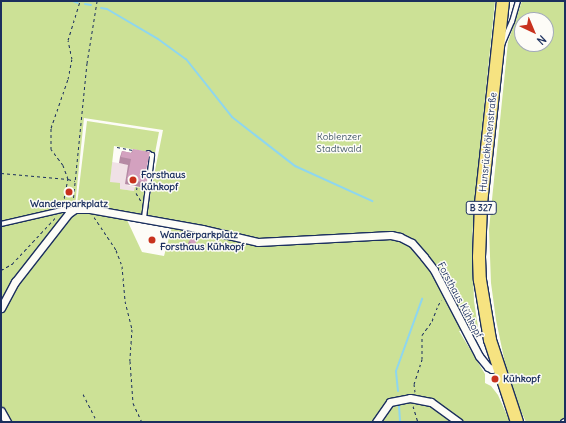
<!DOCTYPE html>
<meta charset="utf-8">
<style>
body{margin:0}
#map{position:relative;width:566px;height:423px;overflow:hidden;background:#fdfcf7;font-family:Delius,sans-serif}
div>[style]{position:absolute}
.built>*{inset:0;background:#f0e1e6}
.green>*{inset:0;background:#cce196}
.stream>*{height:2px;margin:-1px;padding:0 1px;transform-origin:1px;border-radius:1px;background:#8ed6ef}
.path>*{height:1px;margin-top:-0.5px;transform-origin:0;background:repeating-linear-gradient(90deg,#1b2f5e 0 3px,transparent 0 6px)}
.roads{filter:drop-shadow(1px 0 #1b2f5e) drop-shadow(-1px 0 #1b2f5e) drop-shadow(0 1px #1b2f5e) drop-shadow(0 -1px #1b2f5e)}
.lane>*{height:3.5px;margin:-1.75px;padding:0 1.75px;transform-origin:1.75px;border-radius:1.75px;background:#fdfcf7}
.street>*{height:7px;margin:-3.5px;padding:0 3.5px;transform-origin:3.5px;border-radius:3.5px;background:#fdfcf7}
.primary>*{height:12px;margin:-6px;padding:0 6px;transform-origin:6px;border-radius:6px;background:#f6e381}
.wall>*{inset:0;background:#b58aa4}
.building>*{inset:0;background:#d3a1bf}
.dots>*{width:11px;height:11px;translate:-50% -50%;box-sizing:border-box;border:2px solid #fdfcf7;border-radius:50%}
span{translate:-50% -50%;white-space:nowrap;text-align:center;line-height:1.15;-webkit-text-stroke:3px #fdfcf7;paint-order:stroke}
.shield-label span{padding:1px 3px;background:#fdfcf7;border:1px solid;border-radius:3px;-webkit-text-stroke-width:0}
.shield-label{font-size:9px;color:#1b2f5e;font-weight:700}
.park-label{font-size:10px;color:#475c6c}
.street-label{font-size:10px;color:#1b2f5e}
.poi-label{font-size:10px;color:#1b2f5e;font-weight:700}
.left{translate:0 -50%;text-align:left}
.frame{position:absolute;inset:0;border:2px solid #1b2f5e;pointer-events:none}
.north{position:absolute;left:514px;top:12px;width:40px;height:40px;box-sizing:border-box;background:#fdfcf7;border:1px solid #a3aaba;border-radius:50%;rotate:136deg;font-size:11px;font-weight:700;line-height:16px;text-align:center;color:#1b2f5e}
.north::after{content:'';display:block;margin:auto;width:14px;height:18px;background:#c8321e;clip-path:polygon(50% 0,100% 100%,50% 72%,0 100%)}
</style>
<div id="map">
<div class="built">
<div style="clip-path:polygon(112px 162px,137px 166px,127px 185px,135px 187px,135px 191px,119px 189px,110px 182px)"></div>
</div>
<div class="green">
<div style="clip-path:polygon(evenodd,1px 1px,495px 1px,475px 197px,472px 240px,474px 301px,478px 327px,459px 331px,485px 374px,485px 383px,491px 386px,498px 395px,510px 422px,1px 422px,1px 1px,84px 118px,163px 130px,146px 216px,75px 206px,84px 118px,1px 1px,127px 220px,172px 227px,164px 256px,142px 252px,127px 220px)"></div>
<div style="clip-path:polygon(evenodd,522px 1px,565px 1px,565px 418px,559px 422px,526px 422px,520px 409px,505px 363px,496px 320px,491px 283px,489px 229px,508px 42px,522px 1px,522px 20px,546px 20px,546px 44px,522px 44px,522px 20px)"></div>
<div style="clip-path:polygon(87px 121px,159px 132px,155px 153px,114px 146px,110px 182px,120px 183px,120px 189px,134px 191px,135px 187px,145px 188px,142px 214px,77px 204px)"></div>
</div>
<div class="stream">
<div style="left:73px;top:1px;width:5px;rotate:22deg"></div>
<div style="left:85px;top:4px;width:6px;rotate:9deg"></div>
<div style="left:101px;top:8px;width:6px;rotate:9deg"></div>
<div style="left:107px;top:9px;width:59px;rotate:30.5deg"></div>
<div style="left:158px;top:39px;width:34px;rotate:36deg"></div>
<div style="left:186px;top:59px;width:74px;rotate:51.6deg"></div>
<div style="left:232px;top:117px;width:80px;rotate:37.9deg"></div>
<div style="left:295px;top:166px;width:85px;rotate:24.4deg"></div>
<div style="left:398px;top:391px;width:20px;rotate:-96deg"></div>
<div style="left:396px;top:371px;width:77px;rotate:-70.1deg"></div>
<div style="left:399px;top:406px;width:16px;rotate:86deg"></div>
</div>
<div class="path">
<div style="left:117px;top:147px;width:16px;rotate:11deg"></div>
<div style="left:1px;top:173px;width:67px;rotate:5.1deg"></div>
<div style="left:68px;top:179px;width:7px;rotate:16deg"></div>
<div style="left:137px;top:187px;width:6px;rotate:99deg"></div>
<div style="left:136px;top:193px;width:9px;rotate:58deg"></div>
<div style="left:73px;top:203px;width:141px;rotate:-84.3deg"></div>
<div style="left:87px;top:63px;width:63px;rotate:-80.8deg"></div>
<div style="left:63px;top:204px;width:25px;rotate:-79deg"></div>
<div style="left:68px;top:179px;width:15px;rotate:-110deg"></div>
<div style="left:63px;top:165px;width:20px;rotate:-127deg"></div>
<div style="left:51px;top:149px;width:21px;rotate:-90deg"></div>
<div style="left:51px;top:128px;width:52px;rotate:-70.9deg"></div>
<div style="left:68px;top:79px;width:20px;rotate:-79deg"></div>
<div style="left:72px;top:59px;width:19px;rotate:-102deg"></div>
<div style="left:68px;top:40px;width:41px;rotate:-72.9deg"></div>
<div style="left:94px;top:217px;width:40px;rotate:56deg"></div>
<div style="left:116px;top:250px;width:17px;rotate:69deg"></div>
<div style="left:122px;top:266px;width:35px;rotate:85deg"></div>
<div style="left:125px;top:301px;width:29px;rotate:76deg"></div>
<div style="left:132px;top:329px;width:32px;rotate:94deg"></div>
<div style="left:130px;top:361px;width:42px;rotate:85.9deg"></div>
<div style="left:133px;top:403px;width:21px;rotate:65deg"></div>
<div style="left:1px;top:270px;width:13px;rotate:-29deg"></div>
<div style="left:12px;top:264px;width:64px;rotate:-46.9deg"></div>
<div style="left:415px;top:392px;width:8px;rotate:-97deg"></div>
<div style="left:414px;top:384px;width:26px;rotate:-72deg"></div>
<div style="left:422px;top:359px;width:24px;rotate:-90deg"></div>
<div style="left:422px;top:335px;width:17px;rotate:-54deg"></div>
<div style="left:432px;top:321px;width:17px;rotate:-69deg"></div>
<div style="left:438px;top:305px;width:6px;rotate:-51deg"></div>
<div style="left:83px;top:394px;width:31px;rotate:63deg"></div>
<div style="left:413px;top:406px;width:17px;rotate:73deg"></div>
</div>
<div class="roads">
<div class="lane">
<div style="left:502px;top:45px;width:25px;rotate:-67deg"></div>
<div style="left:512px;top:22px;width:22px;rotate:-74deg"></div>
<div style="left:144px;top:218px;width:63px;rotate:-82.6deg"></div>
<div style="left:152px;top:156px;width:4px;rotate:-146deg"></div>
<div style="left:1px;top:224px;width:63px;rotate:-12.9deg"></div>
<div style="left:62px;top:210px;width:10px"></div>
<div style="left:563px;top:422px;width:2px;rotate:-27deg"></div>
</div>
<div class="street">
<div style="left:1px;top:308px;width:30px;rotate:-62deg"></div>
<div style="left:15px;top:282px;width:88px;rotate:-52deg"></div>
<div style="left:69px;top:213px;width:7px;rotate:-34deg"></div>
<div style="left:75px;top:209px;width:15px"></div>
<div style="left:90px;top:209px;width:114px;rotate:10.1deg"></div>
<div style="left:202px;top:229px;width:57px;rotate:13.1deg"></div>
<div style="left:258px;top:242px;width:133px;rotate:-3deg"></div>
<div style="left:391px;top:235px;width:9px;rotate:13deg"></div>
<div style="left:400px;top:237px;width:13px;rotate:27deg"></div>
<div style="left:412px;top:243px;width:18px;rotate:49deg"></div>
<div style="left:424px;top:257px;width:16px;rotate:52deg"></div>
<div style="left:434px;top:270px;width:97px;rotate:62.4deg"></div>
<div style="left:479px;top:356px;width:14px;rotate:51deg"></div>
<div style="left:488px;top:367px;width:4px;rotate:27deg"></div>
<div style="left:492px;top:369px;width:5px;rotate:-22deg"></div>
<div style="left:1px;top:411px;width:13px;rotate:61deg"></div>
<div style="left:376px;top:422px;width:24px;rotate:-55deg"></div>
<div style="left:390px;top:402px;width:20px;rotate:-11deg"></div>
<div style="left:410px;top:398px;width:21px;rotate:11deg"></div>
<div style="left:431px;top:402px;width:34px;rotate:36deg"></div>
</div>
<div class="primary">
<div style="left:503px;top:1px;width:205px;rotate:96.2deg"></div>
<div style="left:481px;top:205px;width:52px;rotate:92.2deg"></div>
<div style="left:479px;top:257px;width:23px;rotate:88deg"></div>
<div style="left:480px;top:280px;width:61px;rotate:80.5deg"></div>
<div style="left:490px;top:340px;width:86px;rotate:71.8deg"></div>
</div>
</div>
<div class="wall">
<div style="clip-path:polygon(133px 149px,146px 171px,147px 183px,145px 188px,125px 184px,128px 165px,119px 163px,120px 157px,122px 151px,131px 153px)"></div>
<div style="clip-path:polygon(189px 241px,196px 244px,193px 248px,188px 244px)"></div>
</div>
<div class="building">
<div style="clip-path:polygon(133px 149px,150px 152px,146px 171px,148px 171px,147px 183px,127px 179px,131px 159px,121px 157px,122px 151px,132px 153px)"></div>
<div style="clip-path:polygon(193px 237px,197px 241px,194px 245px,189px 241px)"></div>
</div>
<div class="dots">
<div style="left:133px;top:180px;background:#c8321e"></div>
<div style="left:69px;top:192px;background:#c8321e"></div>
<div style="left:152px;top:240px;background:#c8321e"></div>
<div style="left:495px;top:379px;background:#c8321e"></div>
</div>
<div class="shield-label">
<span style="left:481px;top:208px">B 327</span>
</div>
<div class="park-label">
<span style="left:339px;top:142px">Koblenzer<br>Stadtwald</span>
</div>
<div class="street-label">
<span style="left:488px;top:142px;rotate:-84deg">Hunsrückhöhenstraße</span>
<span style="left:460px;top:300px;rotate:62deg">Forsthaus Kühkopf</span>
</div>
<div class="poi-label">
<span class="left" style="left:141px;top:180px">Forsthaus<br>Kühkopf</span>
<span style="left:69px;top:204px">Wanderparkplatz</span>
<span class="left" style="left:160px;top:240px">Wanderparkplatz<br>Forsthaus Kühkopf</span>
<span class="left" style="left:503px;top:379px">Kühkopf</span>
</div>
<div class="frame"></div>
<div class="north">N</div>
</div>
